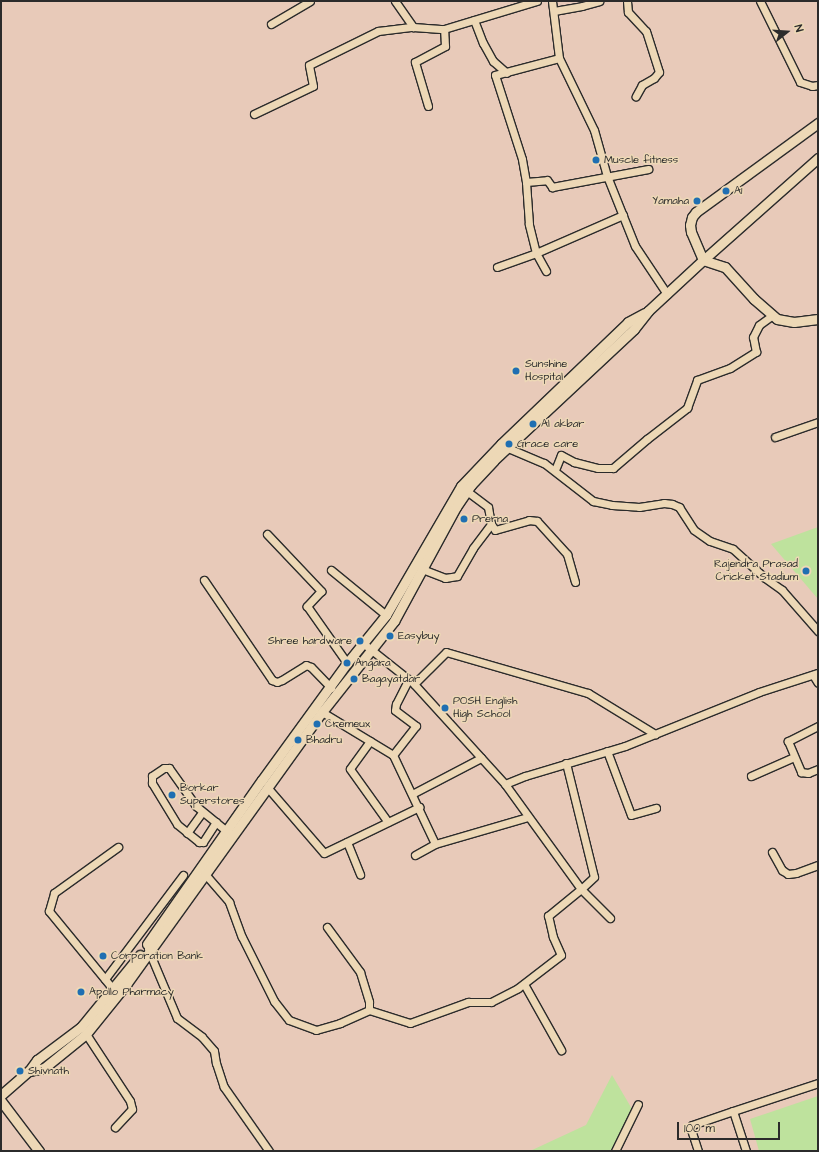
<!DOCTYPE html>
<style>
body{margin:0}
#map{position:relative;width:819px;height:1152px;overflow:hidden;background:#e8cab9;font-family:"Architects Daughter",sans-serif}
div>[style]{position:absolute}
.green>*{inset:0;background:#bee29d}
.roads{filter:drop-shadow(1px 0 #2b2b2b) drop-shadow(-1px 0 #2b2b2b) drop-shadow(0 1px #2b2b2b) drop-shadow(0 -1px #2b2b2b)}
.minor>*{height:7px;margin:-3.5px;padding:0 3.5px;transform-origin:3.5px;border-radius:3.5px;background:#edd8b6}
.major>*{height:9px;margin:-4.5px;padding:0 4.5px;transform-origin:4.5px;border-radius:4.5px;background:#edd8b6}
.dots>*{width:11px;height:11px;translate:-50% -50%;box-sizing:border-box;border:2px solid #edd8b6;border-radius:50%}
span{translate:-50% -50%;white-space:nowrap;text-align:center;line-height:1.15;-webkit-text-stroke:3px #edd8b6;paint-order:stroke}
.poi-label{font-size:11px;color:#2b2b2b}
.left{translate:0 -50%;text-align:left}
.right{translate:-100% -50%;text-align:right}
.frame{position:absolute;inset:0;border:2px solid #2b2b2b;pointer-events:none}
.north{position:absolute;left:767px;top:12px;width:40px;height:40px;-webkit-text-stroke:3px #edd8b6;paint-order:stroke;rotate:73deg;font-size:11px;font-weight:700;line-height:16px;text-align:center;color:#2b2b2b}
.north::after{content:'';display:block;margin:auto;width:14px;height:18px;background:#2b2b2b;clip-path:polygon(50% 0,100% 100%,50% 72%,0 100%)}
.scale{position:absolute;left:677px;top:1122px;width:103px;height:18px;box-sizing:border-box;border:2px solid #2b2b2b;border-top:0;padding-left:5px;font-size:12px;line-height:14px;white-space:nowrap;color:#2b2b2b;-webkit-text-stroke:3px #edd8b6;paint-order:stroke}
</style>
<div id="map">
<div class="green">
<div style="clip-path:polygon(818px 527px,818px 599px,771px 544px)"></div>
<div style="clip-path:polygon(612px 1075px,632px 1109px,612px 1151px,530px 1151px,586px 1125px)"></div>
<div style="clip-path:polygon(818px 1096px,818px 1151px,759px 1151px,750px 1119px)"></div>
</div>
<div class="roads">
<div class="minor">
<div style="left:395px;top:1px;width:32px;rotate:55deg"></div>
<div style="left:413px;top:27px;width:31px;rotate:4deg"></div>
<div style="left:444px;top:29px;width:97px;rotate:-16.8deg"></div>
<div style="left:552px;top:1px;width:57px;rotate:83deg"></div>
<div style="left:559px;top:58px;width:80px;rotate:64.1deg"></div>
<div style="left:594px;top:130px;width:48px;rotate:74.2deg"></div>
<div style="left:607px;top:176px;width:75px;rotate:68.2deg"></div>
<div style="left:635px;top:246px;width:58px;rotate:56.3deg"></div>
<div style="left:627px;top:1px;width:11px;rotate:85deg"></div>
<div style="left:628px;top:12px;width:26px;rotate:47deg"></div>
<div style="left:646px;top:31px;width:43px;rotate:72.4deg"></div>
<div style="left:659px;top:72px;width:8px;rotate:130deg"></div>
<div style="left:654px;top:78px;width:14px;rotate:150deg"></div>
<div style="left:642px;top:85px;width:13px;rotate:119deg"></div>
<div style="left:760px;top:1px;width:90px;rotate:63.7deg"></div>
<div style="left:800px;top:82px;width:13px;rotate:18deg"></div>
<div style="left:812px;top:86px;width:6px;rotate:-9deg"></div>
<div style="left:554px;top:11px;width:28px;rotate:-10deg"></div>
<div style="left:582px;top:6px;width:18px;rotate:-16deg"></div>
<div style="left:474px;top:20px;width:25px;rotate:69deg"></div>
<div style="left:483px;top:43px;width:21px;rotate:61deg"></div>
<div style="left:493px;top:61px;width:18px;rotate:41deg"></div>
<div style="left:271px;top:24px;width:45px;rotate:-30.5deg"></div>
<div style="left:428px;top:106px;width:46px;rotate:-106.5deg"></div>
<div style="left:415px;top:62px;width:34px;rotate:-28deg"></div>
<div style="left:445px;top:46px;width:17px;rotate:-93deg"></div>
<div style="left:254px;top:114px;width:65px;rotate:-25.4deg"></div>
<div style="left:313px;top:86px;width:21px;rotate:-101deg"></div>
<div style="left:309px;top:65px;width:77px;rotate:-26.2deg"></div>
<div style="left:378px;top:31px;width:35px;rotate:-7deg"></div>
<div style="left:526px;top:182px;width:23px;rotate:-100deg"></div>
<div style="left:522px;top:159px;width:88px;rotate:-107.8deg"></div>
<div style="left:495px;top:75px;width:66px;rotate:-14.9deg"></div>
<div style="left:497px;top:267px;width:41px;rotate:-19.7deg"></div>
<div style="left:536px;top:253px;width:30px;rotate:-104deg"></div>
<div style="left:529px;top:224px;width:42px;rotate:-94.1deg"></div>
<div style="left:526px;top:182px;width:21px;rotate:-5deg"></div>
<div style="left:547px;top:180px;width:9px;rotate:54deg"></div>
<div style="left:552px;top:187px;width:98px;rotate:-10.6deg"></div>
<div style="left:546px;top:271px;width:21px;rotate:-119deg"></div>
<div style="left:536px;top:253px;width:95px;rotate:-23.6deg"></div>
<div style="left:775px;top:437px;width:46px;rotate:-19.2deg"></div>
<div style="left:508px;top:448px;width:39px;rotate:23deg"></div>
<div style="left:544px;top:463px;width:62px;rotate:37.8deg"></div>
<div style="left:593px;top:501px;width:19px;rotate:12deg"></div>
<div style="left:612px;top:505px;width:27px;rotate:4deg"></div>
<div style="left:639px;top:507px;width:25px;rotate:-9deg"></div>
<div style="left:664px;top:503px;width:8px;rotate:7deg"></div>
<div style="left:672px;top:504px;width:8px;rotate:23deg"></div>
<div style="left:679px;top:507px;width:27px;rotate:57deg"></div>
<div style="left:694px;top:530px;width:19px;rotate:35deg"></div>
<div style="left:710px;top:541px;width:24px;rotate:19deg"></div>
<div style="left:733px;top:549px;width:43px;rotate:42.2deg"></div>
<div style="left:765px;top:578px;width:21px;rotate:35deg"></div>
<div style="left:782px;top:590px;width:55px;rotate:48.7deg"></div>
<div style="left:555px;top:470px;width:16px;rotate:-68deg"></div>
<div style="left:561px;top:455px;width:15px;rotate:28deg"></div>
<div style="left:574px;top:462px;width:25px;rotate:14deg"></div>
<div style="left:598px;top:468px;width:15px"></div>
<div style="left:613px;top:468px;width:45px;rotate:-40.5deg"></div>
<div style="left:647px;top:439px;width:51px;rotate:-37.8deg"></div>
<div style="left:687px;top:408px;width:30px;rotate:-70deg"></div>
<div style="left:697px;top:380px;width:35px;rotate:-20deg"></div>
<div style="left:730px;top:368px;width:31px;rotate:-32deg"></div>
<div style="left:756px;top:352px;width:15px;rotate:-101deg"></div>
<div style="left:753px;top:337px;width:13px;rotate:-63deg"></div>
<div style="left:759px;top:325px;width:17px;rotate:-36deg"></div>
<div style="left:491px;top:524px;width:7px;rotate:56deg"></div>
<div style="left:495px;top:530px;width:35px;rotate:-16deg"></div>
<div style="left:529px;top:520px;width:8px;rotate:7deg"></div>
<div style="left:537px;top:521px;width:45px;rotate:47.7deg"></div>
<div style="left:567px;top:554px;width:29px;rotate:74deg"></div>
<div style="left:267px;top:534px;width:79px;rotate:46.5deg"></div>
<div style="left:321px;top:591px;width:21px;rotate:133deg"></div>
<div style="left:307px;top:606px;width:70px;rotate:54.9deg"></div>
<div style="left:422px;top:569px;width:25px;rotate:21deg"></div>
<div style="left:445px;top:578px;width:12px;rotate:-9deg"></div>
<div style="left:457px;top:576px;width:32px;rotate:-60deg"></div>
<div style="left:473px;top:548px;width:30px;rotate:-53deg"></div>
<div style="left:491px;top:524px;width:17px;rotate:-100deg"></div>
<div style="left:488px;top:507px;width:26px;rotate:-143deg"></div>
<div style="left:331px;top:570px;width:71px;rotate:39.3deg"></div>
<div style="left:204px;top:580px;width:121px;rotate:55.8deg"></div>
<div style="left:272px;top:680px;width:5px;rotate:22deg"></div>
<div style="left:277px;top:682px;width:5px;rotate:-22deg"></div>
<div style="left:282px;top:680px;width:28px;rotate:-32deg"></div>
<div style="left:306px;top:665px;width:5px;rotate:22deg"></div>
<div style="left:311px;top:667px;width:29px;rotate:46deg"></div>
<div style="left:364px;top:644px;width:61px;rotate:38.4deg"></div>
<div style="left:813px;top:675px;width:9px;rotate:58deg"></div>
<div style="left:322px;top:712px;width:83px;rotate:31.2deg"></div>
<div style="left:393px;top:755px;width:98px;rotate:64.7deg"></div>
<div style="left:435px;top:844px;width:97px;rotate:-16.2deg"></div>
<div style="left:818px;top:726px;width:34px;rotate:153deg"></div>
<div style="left:788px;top:741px;width:34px;rotate:67deg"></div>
<div style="left:801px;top:772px;width:7px;rotate:8deg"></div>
<div style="left:808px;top:773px;width:11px;rotate:-22deg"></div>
<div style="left:370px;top:741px;width:34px;rotate:126deg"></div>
<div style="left:350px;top:769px;width:65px;rotate:54.4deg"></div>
<div style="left:607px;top:751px;width:68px;rotate:69.4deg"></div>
<div style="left:631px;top:815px;width:26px;rotate:-16deg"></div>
<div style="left:393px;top:755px;width:37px;rotate:-52deg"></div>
<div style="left:416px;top:726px;width:26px;rotate:-143deg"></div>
<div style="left:395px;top:710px;width:6px;rotate:-81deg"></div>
<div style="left:396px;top:704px;width:27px;rotate:-63deg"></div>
<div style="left:566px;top:763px;width:117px;rotate:76.2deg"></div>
<div style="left:594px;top:877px;width:18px;rotate:137deg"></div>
<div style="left:581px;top:889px;width:41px;rotate:45deg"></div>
<div style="left:751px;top:776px;width:47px;rotate:-23.8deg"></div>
<div style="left:505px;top:784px;width:135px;rotate:-132.3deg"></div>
<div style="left:414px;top:684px;width:45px;rotate:-45deg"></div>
<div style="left:446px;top:652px;width:148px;rotate:16.1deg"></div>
<div style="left:588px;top:693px;width:79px;rotate:31.5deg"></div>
<div style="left:267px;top:787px;width:87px;rotate:49.2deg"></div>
<div style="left:324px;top:853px;width:106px;rotate:-25.8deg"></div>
<div style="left:412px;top:794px;width:78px;rotate:-27.6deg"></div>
<div style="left:216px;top:822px;width:24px;rotate:123deg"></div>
<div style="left:203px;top:842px;width:4px;rotate:180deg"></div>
<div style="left:199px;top:842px;width:28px;rotate:-141deg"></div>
<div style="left:177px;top:824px;width:48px;rotate:-121.4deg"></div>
<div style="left:152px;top:783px;width:7px;rotate:-90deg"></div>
<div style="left:152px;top:776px;width:14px;rotate:-34deg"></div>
<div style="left:164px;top:768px;width:5px"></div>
<div style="left:169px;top:768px;width:47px;rotate:54.6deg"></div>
<div style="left:196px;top:806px;width:43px;rotate:39.3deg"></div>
<div style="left:187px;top:833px;width:26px;rotate:-54deg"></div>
<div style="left:347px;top:842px;width:35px;rotate:68deg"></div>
<div style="left:772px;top:852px;width:21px;rotate:61deg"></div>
<div style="left:782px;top:870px;width:7px;rotate:34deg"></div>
<div style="left:788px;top:874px;width:8px;rotate:-7deg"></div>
<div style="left:796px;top:873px;width:23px;rotate:-20deg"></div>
<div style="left:415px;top:855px;width:23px;rotate:-29deg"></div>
<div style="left:205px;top:874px;width:37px;rotate:49deg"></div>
<div style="left:229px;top:902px;width:37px;rotate:70deg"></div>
<div style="left:242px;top:937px;width:72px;rotate:63.4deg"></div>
<div style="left:274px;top:1001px;width:24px;rotate:52deg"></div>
<div style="left:289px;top:1020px;width:29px;rotate:20deg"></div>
<div style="left:316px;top:1030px;width:25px;rotate:-16deg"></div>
<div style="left:340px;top:1023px;width:32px;rotate:-24deg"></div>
<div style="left:369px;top:1010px;width:43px;rotate:17.6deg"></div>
<div style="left:410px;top:1023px;width:62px;rotate:-19.9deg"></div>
<div style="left:468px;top:1002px;width:23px"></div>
<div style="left:491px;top:1002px;width:30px;rotate:-27deg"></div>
<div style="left:518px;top:988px;width:54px;rotate:-37.5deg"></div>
<div style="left:561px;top:955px;width:20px;rotate:-114deg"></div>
<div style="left:553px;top:937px;width:22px;rotate:-103deg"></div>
<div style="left:548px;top:916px;width:43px;rotate:-39.3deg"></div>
<div style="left:581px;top:889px;width:130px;rotate:-125.9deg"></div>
<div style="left:505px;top:784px;width:22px;rotate:-22deg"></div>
<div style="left:525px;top:776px;width:104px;rotate:-16.7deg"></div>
<div style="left:625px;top:746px;width:144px;rotate:-21.9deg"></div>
<div style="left:759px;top:692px;width:62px;rotate:-17.9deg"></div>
<div style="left:327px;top:927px;width:56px;rotate:53.7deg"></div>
<div style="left:360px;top:972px;width:31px;rotate:73deg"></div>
<div style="left:369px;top:1002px;width:8px;rotate:90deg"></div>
<div style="left:148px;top:949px;width:75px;rotate:67.2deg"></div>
<div style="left:177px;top:1018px;width:31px;rotate:37deg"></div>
<div style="left:202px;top:1037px;width:18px;rotate:49deg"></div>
<div style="left:214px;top:1051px;width:12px;rotate:81deg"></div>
<div style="left:216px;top:1063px;width:25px;rotate:72deg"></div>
<div style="left:224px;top:1087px;width:78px;rotate:54.9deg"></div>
<div style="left:105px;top:979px;width:130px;rotate:-53.1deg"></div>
<div style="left:524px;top:984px;width:76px;rotate:60.7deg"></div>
<div style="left:113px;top:989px;width:101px;rotate:-129.4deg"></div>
<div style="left:49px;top:911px;width:19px;rotate:-74deg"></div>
<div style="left:54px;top:893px;width:79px;rotate:-35.7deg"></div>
<div style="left:86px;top:1034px;width:80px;rotate:56.7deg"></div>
<div style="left:130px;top:1101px;width:8px;rotate:76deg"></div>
<div style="left:132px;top:1109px;width:25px;rotate:133deg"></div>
<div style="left:733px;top:1111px;width:89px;rotate:-18.2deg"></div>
<div style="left:615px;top:1151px;width:52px;rotate:-63.9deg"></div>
<div style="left:698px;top:1151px;width:23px;rotate:-108deg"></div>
<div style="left:691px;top:1129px;width:4px;rotate:-76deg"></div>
<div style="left:692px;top:1125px;width:43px;rotate:-18.9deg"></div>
<div style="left:733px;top:1111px;width:42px;rotate:72deg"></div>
</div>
<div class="major">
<div style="left:818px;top:158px;width:154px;rotate:138.4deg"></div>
<div style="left:703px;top:260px;width:23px;rotate:18deg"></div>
<div style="left:725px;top:267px;width:43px;rotate:47.8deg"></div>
<div style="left:754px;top:299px;width:30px;rotate:41deg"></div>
<div style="left:777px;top:319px;width:17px;rotate:10deg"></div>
<div style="left:794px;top:322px;width:24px;rotate:-7deg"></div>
<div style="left:147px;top:944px;width:200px;rotate:-55deg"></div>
<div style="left:262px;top:780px;width:145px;rotate:-54deg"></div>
<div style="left:347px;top:663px;width:62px;rotate:-50.9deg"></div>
<div style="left:386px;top:615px;width:149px;rotate:-59.8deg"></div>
<div style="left:461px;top:486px;width:58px;rotate:-46.4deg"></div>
<div style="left:501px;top:444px;width:176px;rotate:-43.8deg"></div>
<div style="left:628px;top:322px;width:19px;rotate:-28deg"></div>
<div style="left:29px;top:1071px;width:15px;rotate:-11deg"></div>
<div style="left:44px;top:1068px;width:54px;rotate:-39deg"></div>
<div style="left:86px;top:1034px;width:65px;rotate:-51.2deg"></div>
<div style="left:127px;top:983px;width:334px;rotate:-54.3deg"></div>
<div style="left:322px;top:712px;width:116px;rotate:-51.6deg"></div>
<div style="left:394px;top:621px;width:130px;rotate:-61.5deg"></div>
<div style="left:456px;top:507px;width:27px;rotate:-56deg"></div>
<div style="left:471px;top:485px;width:33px;rotate:-47deg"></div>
<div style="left:493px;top:461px;width:193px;rotate:-43.1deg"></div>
<div style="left:634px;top:329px;width:23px;rotate:-52deg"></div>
<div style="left:648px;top:311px;width:75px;rotate:-42.8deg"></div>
<div style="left:703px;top:260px;width:30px;rotate:-113deg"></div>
<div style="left:691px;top:232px;width:7px;rotate:-98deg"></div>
<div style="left:690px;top:225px;width:8px;rotate:-76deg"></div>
<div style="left:692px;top:217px;width:6px;rotate:-51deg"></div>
<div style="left:696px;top:212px;width:151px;rotate:-36.1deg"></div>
<div style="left:1px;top:1095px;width:37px;rotate:-41deg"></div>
<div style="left:29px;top:1071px;width:14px;rotate:-54deg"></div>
<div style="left:37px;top:1060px;width:55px;rotate:-36.9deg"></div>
<div style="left:81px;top:1027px;width:93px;rotate:-50.7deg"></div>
<div style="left:1px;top:1101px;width:63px;rotate:52.8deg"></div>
</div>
</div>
<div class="dots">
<div style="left:596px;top:160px;background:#1f6fb2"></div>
<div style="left:726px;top:191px;background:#1f6fb2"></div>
<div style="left:697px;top:201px;background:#1f6fb2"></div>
<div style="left:516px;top:371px;background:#1f6fb2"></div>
<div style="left:533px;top:424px;background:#1f6fb2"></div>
<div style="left:509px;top:444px;background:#1f6fb2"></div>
<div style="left:464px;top:519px;background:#1f6fb2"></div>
<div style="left:806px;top:571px;background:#1f6fb2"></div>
<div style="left:390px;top:636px;background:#1f6fb2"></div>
<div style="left:360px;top:641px;background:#1f6fb2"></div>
<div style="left:347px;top:663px;background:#1f6fb2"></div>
<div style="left:354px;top:679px;background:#1f6fb2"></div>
<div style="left:445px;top:708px;background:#1f6fb2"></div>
<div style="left:317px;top:724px;background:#1f6fb2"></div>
<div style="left:298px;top:740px;background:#1f6fb2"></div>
<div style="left:172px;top:795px;background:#1f6fb2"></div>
<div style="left:103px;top:956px;background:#1f6fb2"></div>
<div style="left:81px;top:992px;background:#1f6fb2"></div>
<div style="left:20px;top:1071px;background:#1f6fb2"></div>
</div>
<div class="poi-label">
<span class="left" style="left:604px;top:160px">Muscle fitness</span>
<span class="left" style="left:734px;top:191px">A1</span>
<span class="right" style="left:689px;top:201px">Yamaha</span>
<span class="left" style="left:525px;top:371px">Sunshine<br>Hospital</span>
<span class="left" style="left:541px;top:424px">Al akbar</span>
<span class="left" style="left:517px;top:444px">Grace care</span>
<span class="left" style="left:472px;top:519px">Prerna</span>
<span class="right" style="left:798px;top:571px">Rajendra Prasad<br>Cricket Stadium</span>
<span class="left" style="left:398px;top:636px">Easybuy</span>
<span class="right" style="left:352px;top:641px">Shree hardware</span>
<span class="left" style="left:355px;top:663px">Angara</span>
<span class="left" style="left:362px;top:679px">Bagayatdar</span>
<span class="left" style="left:453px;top:708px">POSH English<br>High School</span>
<span class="left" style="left:325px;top:724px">Cremeux</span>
<span class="left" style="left:306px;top:740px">Bhadru</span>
<span class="left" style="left:180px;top:795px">Borkar<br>Superstores</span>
<span class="left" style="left:111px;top:956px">Corporation Bank</span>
<span class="left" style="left:89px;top:992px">Apollo Pharmacy</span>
<span class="left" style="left:28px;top:1071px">Shivnath</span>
</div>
<div class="frame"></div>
<div class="north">N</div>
<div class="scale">100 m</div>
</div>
